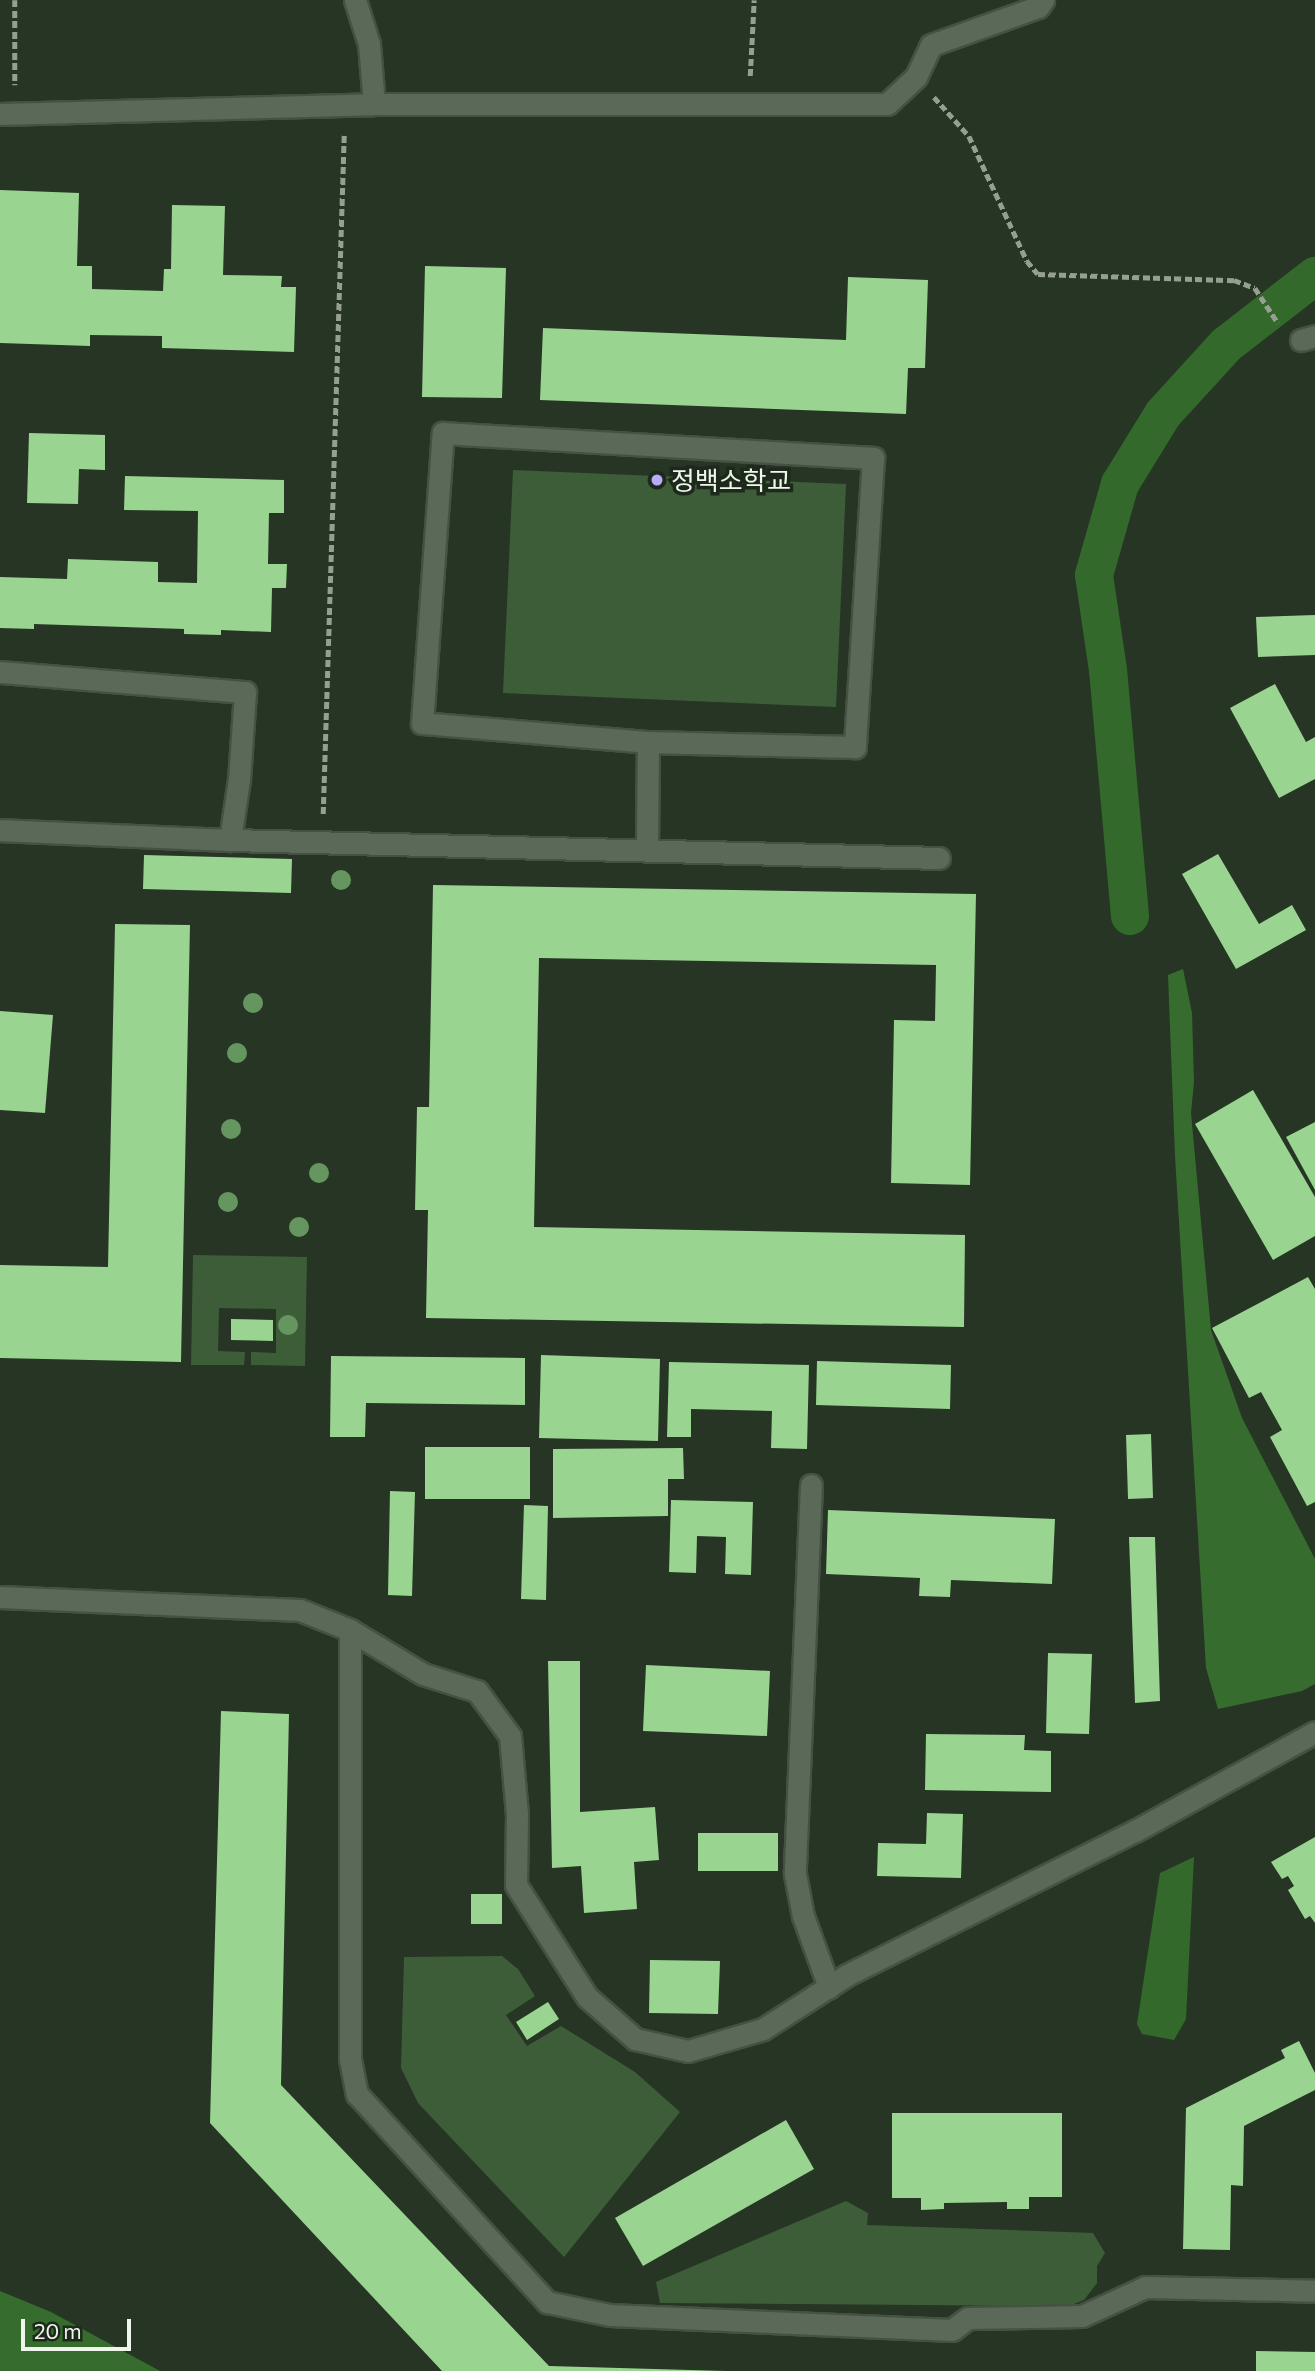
<!DOCTYPE html>
<meta charset="utf-8">
<style>
body{margin:0}
#map{position:relative;width:1315px;height:2371px;overflow:hidden;background:#273525;font-family:Commissioner,"Noto Sans KR",sans-serif}
div>[style]{position:absolute}
.green>*{inset:0;background:#3d5d38}
.forest>*{inset:0;background:#366d2e}
.water>*{inset:0;background:#336a2c}
.canal>*{height:38px;margin:-19px;padding:0 19px;transform-origin:19px;border-radius:19px;background:#336a2c}
.building>*{inset:0;background:#99d490}
.path>*{height:4.5px;margin-top:-2.25px;transform-origin:0;background:repeating-linear-gradient(90deg,#95a093 0 7px,transparent 0 10.5px)}
.roads{filter:drop-shadow(2px 0 #465144) drop-shadow(-2px 0 #465144) drop-shadow(0 2px #465144) drop-shadow(0 -2px #465144)}
.minor>*{height:21px;margin:-10.5px;padding:0 10.5px;transform-origin:10.5px;border-radius:10.5px;background:#5a6958}
.trees>*{width:20px;height:20px;margin:-10px;border-radius:50%;background:#66965f}
.dots>*{width:19px;height:19px;translate:-50% -50%;box-sizing:border-box;border:4px solid #1d2a1b;border-radius:50%}
span{translate:-50% -50%;white-space:nowrap;text-align:center;line-height:1.15;-webkit-text-stroke:7px #1d2a1b;paint-order:stroke}
.poi-label{font-size:26px;color:#eff7ed}
.left{translate:0 -50%;text-align:left}
.scale{position:absolute;left:21px;top:2319px;width:110px;height:32px;box-sizing:border-box;border:4px solid #eff7ed;border-top:0;padding-left:9px;font-size:21px;line-height:24px;white-space:nowrap;color:#eff7ed;-webkit-text-stroke:5px #1d2a1b;paint-order:stroke}
</style>
<div id="map">
<div class="green">
<div style="clip-path:polygon(513px 470px,846px 484px,836px 707px,503px 693px)"></div>
<div style="clip-path:polygon(193px 1255px,307px 1257px,305px 1366px,251px 1365px,251px 1352px,276px 1353px,276px 1309px,219px 1308px,218px 1351px,245px 1352px,244px 1365px,191px 1365px)"></div>
<div style="clip-path:polygon(502px 1956px,518px 1969px,535px 1996px,506px 2015px,527px 2046px,561px 2026px,635px 2072px,680px 2112px,564px 2257px,418px 2103px,401px 2068px,404px 1957px)"></div>
<div style="clip-path:polygon(846px 2201px,868px 2213px,867px 2225px,1093px 2233px,1105px 2253px,1097px 2266px,1097px 2283px,1084px 2300px,1069px 2306px,660px 2303px,656px 2282px)"></div>
</div>
<div class="forest">
<div style="clip-path:polygon(1183px 969px,1192px 1013px,1194px 1082px,1191px 1113px,1211px 1330px,1242px 1418px,1315px 1559px,1315px 1684px,1302px 1691px,1218px 1709px,1206px 1668px,1175px 1156px,1168px 975px)"></div>
<div style="clip-path:polygon(0 2291px,51px 2312px,160px 2371px,0 2371px)"></div>
</div>
<div class="water">
<div style="clip-path:polygon(1194px 1857px,1186px 2019px,1174px 2040px,1142px 2034px,1137px 2024px,1160px 1873px)"></div>
</div>
<div class="canal">
<div style="left:1130px;top:916px;width:247px;rotate:-95.1deg"></div>
<div style="left:1108px;top:670px;width:96px;rotate:-98.4deg"></div>
<div style="left:1094px;top:575px;width:95px;rotate:-74.1deg"></div>
<div style="left:1120px;top:484px;width:82px;rotate:-58.4deg"></div>
<div style="left:1163px;top:414px;width:93px;rotate:-47.6deg"></div>
<div style="left:1226px;top:345px;width:113px;rotate:-37.8deg"></div>
</div>
<div class="building">
<div style="clip-path:polygon(0 190px,79px 193px,77px 266px,92px 266px,92px 289px,163px 291px,164px 269px,171px 269px,172px 205px,225px 206px,223px 275px,282px 276px,281px 287px,296px 287px,294px 352px,162px 348px,162px 336px,90px 335px,90px 346px,0 343px)"></div>
<div style="clip-path:polygon(425px 266px,506px 268px,502px 398px,422px 397px)"></div>
<div style="clip-path:polygon(848px 277px,928px 280px,925px 368px,908px 368px,906px 414px,540px 400px,543px 328px,846px 340px)"></div>
<div style="clip-path:polygon(29px 433px,105px 435px,105px 470px,79px 469px,78px 504px,27px 503px)"></div>
<div style="clip-path:polygon(125px 476px,284px 480px,284px 513px,269px 513px,268px 564px,287px 564px,286px 588px,272px 588px,271px 632px,221px 630px,221px 635px,184px 634px,184px 629px,34px 624px,34px 629px,0 628px,0 577px,67px 579px,68px 559px,158px 562px,158px 582px,197px 583px,198px 511px,124px 510px)"></div>
<div style="clip-path:polygon(1315px 615px,1315px 655px,1258px 657px,1256px 617px)"></div>
<div style="clip-path:polygon(1275px 684px,1306px 742px,1315px 737px,1315px 779px,1279px 798px,1230px 708px)"></div>
<div style="clip-path:polygon(1218px 854px,1259px 924px,1292px 905px,1306px 930px,1236px 969px,1182px 874px)"></div>
<div style="clip-path:polygon(144px 855px,292px 859px,291px 893px,143px 889px)"></div>
<div style="clip-path:polygon(433px 885px,976px 894px,970px 1185px,891px 1183px,894px 1020px,935px 1021px,936px 965px,539px 958px,534px 1227px,965px 1235px,964px 1327px,426px 1318px,428px 1210px,415px 1210px,417px 1107px,429px 1107px)"></div>
<div style="clip-path:polygon(115px 924px,190px 925px,181px 1362px,0 1358px,0 1265px,108px 1267px)"></div>
<div style="clip-path:polygon(0 1011px,53px 1015px,45px 1113px,0 1110px)"></div>
<div style="clip-path:polygon(1253px 1090px,1315px 1197px,1315px 1236px,1273px 1260px,1195px 1124px)"></div>
<div style="clip-path:polygon(1315px 1122px,1315px 1190px,1286px 1137px)"></div>
<div style="clip-path:polygon(1308px 1277px,1315px 1289px,1315px 1502px,1307px 1506px,1270px 1437px,1282px 1430px,1261px 1392px,1249px 1398px,1212px 1328px)"></div>
<div style="clip-path:polygon(231px 1319px,273px 1320px,273px 1341px,231px 1340px)"></div>
<div style="clip-path:polygon(541px 1355px,660px 1359px,658px 1441px,539px 1438px)"></div>
<div style="clip-path:polygon(331px 1356px,525px 1358px,525px 1405px,366px 1403px,365px 1437px,330px 1437px)"></div>
<div style="clip-path:polygon(817px 1361px,951px 1365px,950px 1409px,816px 1405px)"></div>
<div style="clip-path:polygon(669px 1362px,809px 1365px,807px 1449px,771px 1448px,772px 1411px,691px 1409px,691px 1437px,667px 1437px)"></div>
<div style="clip-path:polygon(1151px 1434px,1153px 1498px,1128px 1499px,1126px 1435px)"></div>
<div style="clip-path:polygon(425px 1447px,530px 1447px,530px 1499px,425px 1499px)"></div>
<div style="clip-path:polygon(683px 1448px,684px 1479px,668px 1479px,668px 1516px,553px 1518px,553px 1449px)"></div>
<div style="clip-path:polygon(390px 1491px,415px 1492px,412px 1596px,388px 1595px)"></div>
<div style="clip-path:polygon(671px 1500px,753px 1502px,751px 1575px,725px 1574px,726px 1537px,697px 1536px,696px 1573px,669px 1572px)"></div>
<div style="clip-path:polygon(524px 1505px,548px 1506px,546px 1600px,521px 1599px)"></div>
<div style="clip-path:polygon(828px 1510px,1055px 1519px,1052px 1584px,951px 1580px,950px 1597px,919px 1596px,920px 1578px,826px 1574px)"></div>
<div style="clip-path:polygon(1129px 1537px,1155px 1537px,1160px 1701px,1135px 1703px)"></div>
<div style="clip-path:polygon(1048px 1653px,1092px 1654px,1089px 1734px,1046px 1733px)"></div>
<div style="clip-path:polygon(548px 1661px,580px 1661px,580px 1812px,655px 1807px,659px 1860px,634px 1862px,637px 1909px,584px 1913px,581px 1866px,552px 1868px)"></div>
<div style="clip-path:polygon(646px 1665px,770px 1671px,767px 1736px,643px 1731px)"></div>
<div style="clip-path:polygon(221px 1711px,289px 1714px,281px 2085px,549px 2366px,725px 2371px,442px 2371px,210px 2123px)"></div>
<div style="clip-path:polygon(926px 1734px,1025px 1735px,1024px 1750px,1051px 1751px,1051px 1792px,925px 1790px)"></div>
<div style="clip-path:polygon(927px 1813px,963px 1814px,961px 1878px,877px 1876px,878px 1843px,926px 1844px)"></div>
<div style="clip-path:polygon(698px 1833px,778px 1833px,778px 1871px,698px 1871px)"></div>
<div style="clip-path:polygon(1315px 1837px,1315px 1923px,1310px 1916px,1305px 1919px,1288px 1890px,1294px 1886px,1288px 1876px,1282px 1879px,1271px 1862px)"></div>
<div style="clip-path:polygon(471px 1894px,502px 1894px,502px 1924px,471px 1924px)"></div>
<div style="clip-path:polygon(650px 1960px,720px 1961px,718px 2014px,649px 2013px)"></div>
<div style="clip-path:polygon(548px 2002px,559px 2019px,527px 2040px,516px 2022px)"></div>
<div style="clip-path:polygon(1299px 2041px,1315px 2073px,1315px 2090px,1244px 2126px,1243px 2186px,1231px 2185px,1230px 2250px,1183px 2249px,1186px 2108px,1285px 2058px,1281px 2050px)"></div>
<div style="clip-path:polygon(892px 2113px,1062px 2113px,1062px 2197px,1029px 2197px,1029px 2209px,1007px 2209px,1007px 2202px,944px 2203px,944px 2209px,921px 2210px,921px 2198px,892px 2198px)"></div>
<div style="clip-path:polygon(786px 2120px,814px 2169px,643px 2266px,615px 2218px)"></div>
<div style="clip-path:polygon(1256px 2351px,1315px 2352px,1315px 2371px,1256px 2371px)"></div>
</div>
<div class="path">
<div style="left:15px;top:0;width:85px;rotate:90deg"></div>
<div style="left:750px;top:76px;width:76px;rotate:-87deg"></div>
<div style="left:934px;top:97px;width:52px;rotate:48.1deg"></div>
<div style="left:969px;top:136px;width:138px;rotate:65.1deg"></div>
<div style="left:1027px;top:261px;width:17px;rotate:50deg"></div>
<div style="left:1038px;top:274px;width:196px;rotate:1.8deg"></div>
<div style="left:1234px;top:280px;width:22px;rotate:21deg"></div>
<div style="left:1255px;top:288px;width:42px;rotate:56.7deg"></div>
<div style="left:323px;top:814px;width:680px;rotate:-88.23deg"></div>
</div>
<div class="roads">
<div class="minor">
<div style="left:355px;top:0;width:46px;rotate:72.3deg"></div>
<div style="left:369px;top:44px;width:60px;rotate:85.2deg"></div>
<div style="left:0;top:114px;width:374px;rotate:-1.5deg"></div>
<div style="left:374px;top:104px;width:513px"></div>
<div style="left:887px;top:104px;width:40px;rotate:-43deg"></div>
<div style="left:916px;top:77px;width:35px;rotate:-65deg"></div>
<div style="left:931px;top:45px;width:114px;rotate:-19.6deg"></div>
<div style="left:1038px;top:7px;width:9px;rotate:-54deg"></div>
<div style="left:1301px;top:340px;width:15px;rotate:-16deg"></div>
<div style="left:0;top:672px;width:246px;rotate:4.7deg"></div>
<div style="left:245px;top:692px;width:87px;rotate:93.9deg"></div>
<div style="left:239px;top:779px;width:62px;rotate:98.4deg"></div>
<div style="left:0;top:830px;width:230px;rotate:2.5deg"></div>
<div style="left:230px;top:840px;width:709px;rotate:1.45deg"></div>
<div style="left:647px;top:849px;width:107px;rotate:-89.5deg"></div>
<div style="left:648px;top:742px;width:227px;rotate:-175.2deg"></div>
<div style="left:422px;top:723px;width:291px;rotate:-85.9deg"></div>
<div style="left:443px;top:433px;width:431px;rotate:3.3deg"></div>
<div style="left:873px;top:458px;width:290px;rotate:93.6deg"></div>
<div style="left:855px;top:747px;width:207px;rotate:-178.6deg"></div>
<div style="left:811px;top:1485px;width:389px;rotate:92.4deg"></div>
<div style="left:795px;top:1874px;width:43px;rotate:79.2deg"></div>
<div style="left:803px;top:1916px;width:76px;rotate:69.9deg"></div>
<div style="left:0;top:1597px;width:300px;rotate:2.5deg"></div>
<div style="left:300px;top:1610px;width:54px;rotate:21.8deg"></div>
<div style="left:350px;top:1630px;width:85px;rotate:31.1deg"></div>
<div style="left:423px;top:1674px;width:57px;rotate:17.5deg"></div>
<div style="left:477px;top:1691px;width:56px;rotate:53.7deg"></div>
<div style="left:510px;top:1736px;width:78px;rotate:84.9deg"></div>
<div style="left:517px;top:1814px;width:71px;rotate:90.8deg"></div>
<div style="left:516px;top:1885px;width:133px;rotate:57.6deg"></div>
<div style="left:587px;top:1997px;width:64px;rotate:41.2deg"></div>
<div style="left:635px;top:2039px;width:54px;rotate:12.8deg"></div>
<div style="left:688px;top:2051px;width:78px;rotate:-16.3deg"></div>
<div style="left:763px;top:2029px;width:100px;rotate:-32.7deg"></div>
<div style="left:847px;top:1975px;width:322px;rotate:-26.6deg"></div>
<div style="left:1135px;top:1831px;width:205px;rotate:-28.8deg"></div>
<div style="left:350px;top:1630px;width:429px;rotate:90deg"></div>
<div style="left:350px;top:2059px;width:36px;rotate:79deg"></div>
<div style="left:357px;top:2094px;width:282px;rotate:47.6deg"></div>
<div style="left:547px;top:2302px;width:64px;rotate:11.7deg"></div>
<div style="left:610px;top:2315px;width:342px;rotate:2.5deg"></div>
<div style="left:952px;top:2330px;width:20px;rotate:-37deg"></div>
<div style="left:968px;top:2318px;width:114px;rotate:-1deg"></div>
<div style="left:1082px;top:2316px;width:69px;rotate:-24.7deg"></div>
<div style="left:1145px;top:2287px;width:170px;rotate:1.3deg"></div>
</div>
</div>
<div class="trees">
<div style="left:341px;top:880px"></div>
<div style="left:253px;top:1003px"></div>
<div style="left:237px;top:1053px"></div>
<div style="left:231px;top:1129px"></div>
<div style="left:319px;top:1173px"></div>
<div style="left:228px;top:1202px"></div>
<div style="left:299px;top:1227px"></div>
<div style="left:288px;top:1325px"></div>
</div>
<div class="dots">
<div style="left:657px;top:480px;background:#b8abf7"></div>
</div>
<div class="poi-label">
<span class="left" style="left:671px;top:480px">정백소학교</span>
</div>
<div class="scale">20 m</div>
</div>
